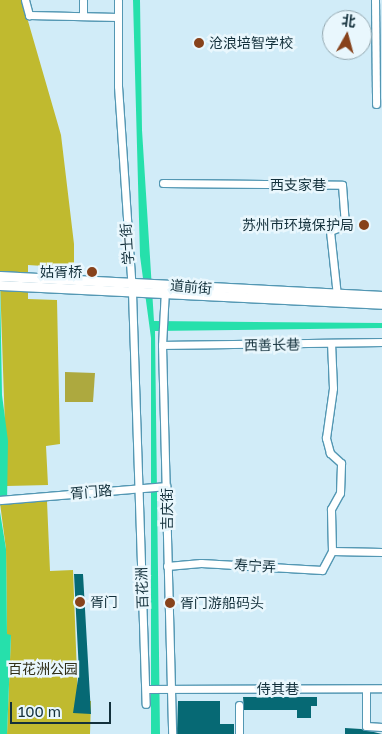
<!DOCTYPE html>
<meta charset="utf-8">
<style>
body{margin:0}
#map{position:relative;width:382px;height:734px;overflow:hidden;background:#d1ecf8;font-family:"Golos Text","Noto Sans SC",sans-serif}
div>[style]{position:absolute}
.green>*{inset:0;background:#c0ba2f}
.forest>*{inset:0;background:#ada93f}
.water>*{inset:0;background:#26e0ab}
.building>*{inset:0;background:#066974}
.roads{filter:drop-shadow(1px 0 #5397b3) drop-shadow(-1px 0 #5397b3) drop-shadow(0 1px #5397b3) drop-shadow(0 -1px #5397b3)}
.minor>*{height:7px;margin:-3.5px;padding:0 3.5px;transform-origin:3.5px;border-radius:3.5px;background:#fff}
.major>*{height:9px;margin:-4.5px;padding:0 4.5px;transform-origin:4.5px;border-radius:4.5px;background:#fff}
.dots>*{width:14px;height:14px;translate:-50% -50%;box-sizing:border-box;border:2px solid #e9f7fd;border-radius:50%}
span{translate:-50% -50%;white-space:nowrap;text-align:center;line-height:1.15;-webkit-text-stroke:5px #e9f7fd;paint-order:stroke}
.poi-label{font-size:14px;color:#13303b}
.left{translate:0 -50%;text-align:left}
.right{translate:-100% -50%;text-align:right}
.street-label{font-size:14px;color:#13303b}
.park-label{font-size:14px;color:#302f18}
.north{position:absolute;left:322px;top:10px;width:50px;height:50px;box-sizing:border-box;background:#e9f7fd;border:1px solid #93a7af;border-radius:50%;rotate:7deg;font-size:14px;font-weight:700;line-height:20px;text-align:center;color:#13303b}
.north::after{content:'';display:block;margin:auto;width:18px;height:22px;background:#87421b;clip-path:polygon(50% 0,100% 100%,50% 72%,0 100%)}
.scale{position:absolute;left:10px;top:702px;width:101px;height:22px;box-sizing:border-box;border:2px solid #13303b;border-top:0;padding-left:6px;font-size:15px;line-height:18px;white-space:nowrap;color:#13303b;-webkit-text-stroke:4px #e9f7fd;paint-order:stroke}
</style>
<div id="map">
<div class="green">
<div style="clip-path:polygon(0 0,21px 0,28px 21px,61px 135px,74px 244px,74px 268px,28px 265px,28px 299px,57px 300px,60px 444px,46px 446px,48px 485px,7px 486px,0 281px)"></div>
<div style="clip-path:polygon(47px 501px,50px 571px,73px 570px,78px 700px,91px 701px,90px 734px,7px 734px,11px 635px,7px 635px,6px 549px,0 503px)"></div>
</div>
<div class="forest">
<div style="clip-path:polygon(65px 372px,95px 373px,93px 402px,65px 402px)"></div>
</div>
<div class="water">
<div style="clip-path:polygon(133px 0,140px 0,142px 130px,154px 321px,382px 323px,382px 328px,155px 331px,160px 734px,151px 734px,151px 338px,140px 256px)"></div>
<div style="clip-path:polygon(0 281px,2px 395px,8px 441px,7px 503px,0 503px)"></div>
<div style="clip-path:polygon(0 512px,6px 549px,7px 634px,11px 635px,7px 734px,0 734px)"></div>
</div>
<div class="building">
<div style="clip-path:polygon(74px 574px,83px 574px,91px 714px,73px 713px,79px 672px)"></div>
<div style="clip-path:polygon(243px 697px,317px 697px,317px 706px,311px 706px,311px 718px,297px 718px,297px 710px,244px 710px)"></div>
<div style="clip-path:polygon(178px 701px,220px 701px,220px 724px,234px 724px,234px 734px,177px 734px)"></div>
<div style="clip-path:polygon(345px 728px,361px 729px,382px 734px,345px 734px)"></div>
</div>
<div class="roads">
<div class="minor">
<div style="left:25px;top:0;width:16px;rotate:75deg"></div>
<div style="left:29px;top:15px;width:89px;rotate:1.3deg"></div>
<div style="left:118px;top:0;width:86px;rotate:90deg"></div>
<div style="left:118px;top:86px;width:206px;rotate:86.1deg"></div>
<div style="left:132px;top:292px;width:412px;rotate:88.1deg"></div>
<div style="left:375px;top:0;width:104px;rotate:89.4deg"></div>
<div style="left:83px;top:16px;width:16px;rotate:-90deg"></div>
<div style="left:163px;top:183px;width:179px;rotate:0.6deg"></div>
<div style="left:342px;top:185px;width:40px;rotate:85.7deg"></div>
<div style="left:345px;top:225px;width:16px;rotate:158deg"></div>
<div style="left:330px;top:231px;width:64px;rotate:83.8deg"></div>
<div style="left:165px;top:290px;width:55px;rotate:93.1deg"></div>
<div style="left:162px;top:345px;width:389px;rotate:88.5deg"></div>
<div style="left:162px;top:345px;width:220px;rotate:-0.8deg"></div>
<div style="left:0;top:500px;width:167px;rotate:-4.8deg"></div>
<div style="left:332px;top:551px;width:50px;rotate:1.1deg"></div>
<div style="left:167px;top:566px;width:34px;rotate:-5deg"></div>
<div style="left:201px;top:563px;width:121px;rotate:3.3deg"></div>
<div style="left:322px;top:570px;width:21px;rotate:-62deg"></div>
<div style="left:332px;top:551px;width:42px;rotate:-91.4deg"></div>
<div style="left:331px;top:509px;width:18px;rotate:-61deg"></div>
<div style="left:340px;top:493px;width:30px;rotate:-88deg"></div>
<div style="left:341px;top:463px;width:15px;rotate:-138deg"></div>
<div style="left:330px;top:453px;width:16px;rotate:-105deg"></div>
<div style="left:326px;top:438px;width:50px;rotate:-82deg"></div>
<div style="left:333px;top:388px;width:45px;rotate:-92.5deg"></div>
<div style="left:146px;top:689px;width:236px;rotate:-0.2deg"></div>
<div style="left:366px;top:690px;width:36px;rotate:90deg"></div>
<div style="left:366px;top:726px;width:16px;rotate:4deg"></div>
<div style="left:239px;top:734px;width:29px;rotate:-90deg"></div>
</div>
<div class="major">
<div style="left:0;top:276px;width:383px;rotate:3deg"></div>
<div style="left:0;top:285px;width:382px;rotate:2.8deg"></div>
</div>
</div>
<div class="dots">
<div style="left:199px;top:43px;background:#87421b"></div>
<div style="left:364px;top:225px;background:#87421b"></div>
<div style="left:92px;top:272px;background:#87421b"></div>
<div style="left:80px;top:602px;background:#87421b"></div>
<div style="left:170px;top:603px;background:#87421b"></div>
</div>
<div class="poi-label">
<span class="left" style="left:209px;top:43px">沧浪培智学校</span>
<span class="right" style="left:354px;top:225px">苏州市环境保护局</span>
<span class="right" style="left:82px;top:272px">姑胥桥</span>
<span class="left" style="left:90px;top:602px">胥门</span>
<span class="left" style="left:180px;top:603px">胥门游船码头</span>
</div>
<div class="street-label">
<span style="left:298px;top:185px">西支家巷</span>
<span style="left:127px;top:244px;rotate:-94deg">学士街</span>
<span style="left:191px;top:287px;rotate:5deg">道前街</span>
<span style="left:272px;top:345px;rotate:-1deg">西善长巷</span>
<span style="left:91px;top:492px;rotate:-5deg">胥门路</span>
<span style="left:167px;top:509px;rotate:-90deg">吉庆街</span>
<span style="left:255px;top:566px;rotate:3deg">寿宁弄</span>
<span style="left:142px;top:588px;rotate:-92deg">百花洲</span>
<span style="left:278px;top:689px">侍其巷</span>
</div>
<div class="park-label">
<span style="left:43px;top:669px">百花洲公园</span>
</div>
<div class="north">北</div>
<div class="scale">100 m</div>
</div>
